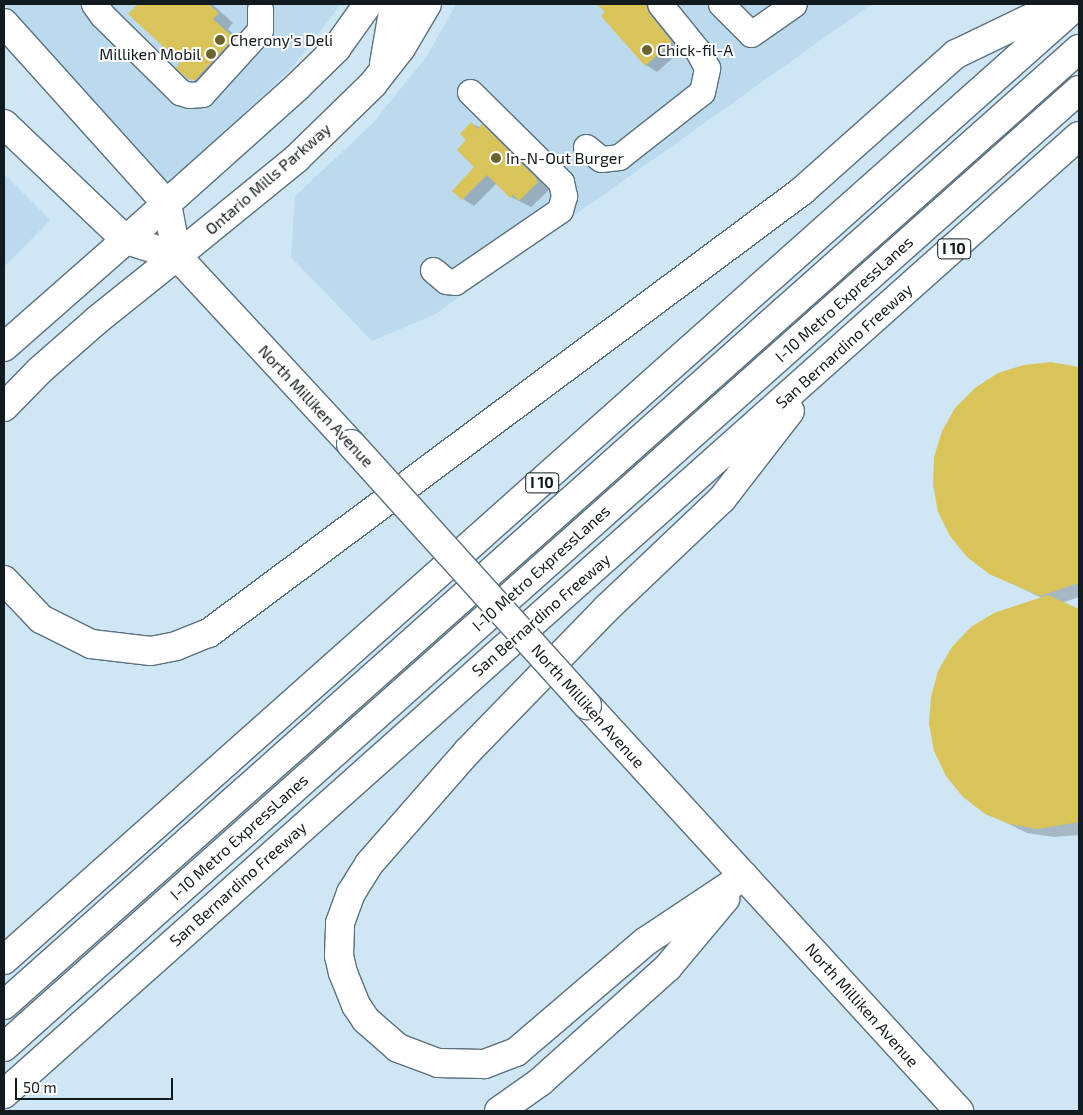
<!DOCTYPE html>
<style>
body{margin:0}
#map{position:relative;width:1083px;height:1115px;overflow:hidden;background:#cfe7f5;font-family:"Exo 2",sans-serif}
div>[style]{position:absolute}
.built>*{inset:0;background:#bcdaed}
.shadow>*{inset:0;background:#0003}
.building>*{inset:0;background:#d8c458}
.roads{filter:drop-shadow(1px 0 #5b707d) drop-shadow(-1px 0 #5b707d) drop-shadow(0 1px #5b707d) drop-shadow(0 -1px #5b707d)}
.minor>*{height:25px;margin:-12.5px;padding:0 12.5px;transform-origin:12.5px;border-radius:12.5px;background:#fff}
.major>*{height:28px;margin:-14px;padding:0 14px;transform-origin:14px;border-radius:14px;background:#fff}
.highway>*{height:28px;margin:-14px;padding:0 14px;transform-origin:14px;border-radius:14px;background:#fff}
.bridges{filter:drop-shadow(1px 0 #5b707d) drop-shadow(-1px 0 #5b707d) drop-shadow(0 1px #5b707d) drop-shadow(0 -1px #5b707d)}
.major-bridge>*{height:28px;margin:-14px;padding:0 14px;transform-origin:14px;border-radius:14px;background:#fff}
.dots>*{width:14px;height:14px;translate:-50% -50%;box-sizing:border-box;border:2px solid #fff;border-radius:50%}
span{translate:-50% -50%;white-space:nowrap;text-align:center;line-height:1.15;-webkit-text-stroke:4px #fff;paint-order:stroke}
.shield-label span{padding:1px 4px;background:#fff;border:1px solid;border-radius:4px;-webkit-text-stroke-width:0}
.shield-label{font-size:15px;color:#111a1f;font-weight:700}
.poi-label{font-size:16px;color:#111a1f}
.left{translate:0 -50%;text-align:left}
.right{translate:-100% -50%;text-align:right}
.street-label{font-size:16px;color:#111a1f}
.frame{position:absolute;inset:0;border:5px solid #111a1f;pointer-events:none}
.scale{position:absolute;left:15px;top:1078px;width:158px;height:22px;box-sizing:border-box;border:2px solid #111a1f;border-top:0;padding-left:6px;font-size:15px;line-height:18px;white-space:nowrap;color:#111a1f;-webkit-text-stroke:4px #fff;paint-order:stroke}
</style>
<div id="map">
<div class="built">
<div style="clip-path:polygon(4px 4px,341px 4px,292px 68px,168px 185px)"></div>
<div style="clip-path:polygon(456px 4px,872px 4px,434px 315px,372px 341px,291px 257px,295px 196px,372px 124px,427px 56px)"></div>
<div style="clip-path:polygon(4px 174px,50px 220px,4px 267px)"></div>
</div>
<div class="shadow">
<div style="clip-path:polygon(139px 4px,212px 4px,233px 23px,228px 29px,248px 47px,208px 89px,192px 79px,182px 62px,130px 14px)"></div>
<div style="clip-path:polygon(599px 4px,657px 4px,683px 49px,657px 72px,646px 65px)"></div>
<div style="clip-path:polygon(472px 124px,494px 133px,549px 190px,531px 207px,511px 197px,497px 183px,474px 206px,463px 199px,475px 167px,468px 140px)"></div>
<div style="clip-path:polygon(1078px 368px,1079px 597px,1062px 603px,1079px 610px,1079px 835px,1054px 837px,1027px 833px,986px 813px,1042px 598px,989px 573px)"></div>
</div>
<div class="building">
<div style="clip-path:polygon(138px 4px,208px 4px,219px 13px,213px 19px,234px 38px,195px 80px,188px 79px,176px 68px,180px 62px,128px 14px)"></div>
<div style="clip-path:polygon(597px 4px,646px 4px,649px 13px,672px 42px,645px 66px,601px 16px,605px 12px)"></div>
<div style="clip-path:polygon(471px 122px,478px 129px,482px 124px,535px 177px,538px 182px,519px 201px,513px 195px,510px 198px,487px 175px,462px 200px,452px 191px,474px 167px,457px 150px,466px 140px,460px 134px)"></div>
<div style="clip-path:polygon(1051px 362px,1079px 367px,1079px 583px,1040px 596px,989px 574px,967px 557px,950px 536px,938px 512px,933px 485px,934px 457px,942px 431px,955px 408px,975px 388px,998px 373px,1024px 365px)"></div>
<div style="clip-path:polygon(1048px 595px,1079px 609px,1079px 822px,1037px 829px,1010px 824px,985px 814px,963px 797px,946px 776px,934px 751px,929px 724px,931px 697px,938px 671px,952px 647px,971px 627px,994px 613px)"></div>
</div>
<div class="roads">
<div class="minor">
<div style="left:94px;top:4px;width:14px;rotate:54deg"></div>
<div style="left:102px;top:15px;width:110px;rotate:44.6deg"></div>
<div style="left:180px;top:92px;width:9px;rotate:18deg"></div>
<div style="left:189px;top:95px;width:13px;rotate:-4deg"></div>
<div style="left:202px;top:94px;width:86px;rotate:-47.8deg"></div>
<div style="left:260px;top:30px;width:21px;rotate:-90deg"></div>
<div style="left:721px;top:4px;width:42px;rotate:45deg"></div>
<div style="left:751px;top:34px;width:52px;rotate:-34.9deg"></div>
<div style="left:586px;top:147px;width:19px;rotate:39deg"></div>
<div style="left:601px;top:159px;width:18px;rotate:-6deg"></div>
<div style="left:619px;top:157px;width:105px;rotate:-38.1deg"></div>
<div style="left:702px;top:92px;width:25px;rotate:-78deg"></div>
<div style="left:707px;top:68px;width:19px;rotate:-118deg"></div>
<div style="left:698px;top:51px;width:60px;rotate:-129deg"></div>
<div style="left:433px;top:270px;width:17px;rotate:40deg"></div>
<div style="left:446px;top:281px;width:9px;rotate:6deg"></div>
<div style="left:455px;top:282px;width:127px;rotate:-34.4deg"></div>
<div style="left:560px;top:210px;width:15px;rotate:-74deg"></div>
<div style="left:564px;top:196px;width:14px;rotate:-102deg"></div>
<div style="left:561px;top:182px;width:128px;rotate:-135.3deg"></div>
</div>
<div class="major">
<div style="left:4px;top:23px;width:244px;rotate:48deg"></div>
<div style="left:167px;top:204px;width:53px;rotate:79.1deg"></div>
<div style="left:384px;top:64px;width:53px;rotate:-80.2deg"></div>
<div style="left:393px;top:12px;width:9px;rotate:-63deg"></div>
<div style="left:4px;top:124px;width:168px;rotate:43.6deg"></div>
<div style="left:126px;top:240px;width:53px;rotate:17.4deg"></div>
<div style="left:177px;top:256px;width:256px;rotate:47.2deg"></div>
<div style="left:126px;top:240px;width:231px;rotate:-41.8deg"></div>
<div style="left:298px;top:86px;width:53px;rotate:-44.2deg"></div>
<div style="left:336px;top:49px;width:55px;rotate:-54.6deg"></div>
<div style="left:177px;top:256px;width:155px;rotate:-39.2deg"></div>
<div style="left:297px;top:158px;width:106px;rotate:-44.2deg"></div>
<div style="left:373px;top:84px;width:46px;rotate:-52.1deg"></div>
<div style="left:401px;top:48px;width:51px;rotate:-59.4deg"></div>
<div style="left:587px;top:705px;width:551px;rotate:47.5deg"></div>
</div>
<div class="highway">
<div style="left:4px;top:347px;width:162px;rotate:-41.3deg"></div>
<div style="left:4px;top:407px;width:50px;rotate:-45.8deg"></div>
<div style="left:39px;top:371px;width:77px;rotate:-41.3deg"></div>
<div style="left:97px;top:320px;width:102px;rotate:-38.7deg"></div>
<div style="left:4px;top:580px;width:54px;rotate:46.5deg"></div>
<div style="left:41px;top:619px;width:56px;rotate:26.6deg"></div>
<div style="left:91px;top:644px;width:60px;rotate:6.7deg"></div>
<div style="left:151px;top:651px;width:25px;rotate:-11deg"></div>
<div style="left:176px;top:646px;width:35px;rotate:-22deg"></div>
<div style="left:209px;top:633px;width:740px;rotate:-36.7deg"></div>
<div style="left:802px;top:191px;width:206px;rotate:-41.7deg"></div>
<div style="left:956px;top:54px;width:115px;rotate:-25.7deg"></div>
<div style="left:744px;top:876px;width:118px;rotate:146.4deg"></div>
<div style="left:646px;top:941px;width:171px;rotate:139.5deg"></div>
<div style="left:516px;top:1052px;width:34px;rotate:159deg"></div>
<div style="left:484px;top:1064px;width:46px;rotate:-178.8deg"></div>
<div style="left:438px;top:1063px;width:43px;rotate:-159.4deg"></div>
<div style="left:398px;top:1048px;width:43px;rotate:-138.8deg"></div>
<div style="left:366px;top:1020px;width:18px;rotate:-124deg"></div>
<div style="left:356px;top:1005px;width:35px;rotate:-112deg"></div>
<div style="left:343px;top:973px;width:17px;rotate:-103deg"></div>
<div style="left:339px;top:956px;width:33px;rotate:-88deg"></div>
<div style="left:340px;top:923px;width:32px;rotate:-70deg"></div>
<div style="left:351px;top:893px;width:34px;rotate:-58deg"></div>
<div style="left:369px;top:864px;width:150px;rotate:-48.8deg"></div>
<div style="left:468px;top:751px;width:199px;rotate:-45.8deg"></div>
<div style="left:607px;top:608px;width:158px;rotate:-43.5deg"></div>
<div style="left:722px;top:499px;width:111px;rotate:-52.3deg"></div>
<div style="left:4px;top:960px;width:1438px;rotate:-41.67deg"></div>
<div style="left:4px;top:1005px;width:1439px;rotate:-41.65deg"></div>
<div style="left:4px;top:1047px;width:1439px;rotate:-41.68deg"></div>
<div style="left:4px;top:1094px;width:1440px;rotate:-41.71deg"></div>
<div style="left:499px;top:1111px;width:50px;rotate:-35.3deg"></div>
<div style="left:540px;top:1082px;width:172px;rotate:-41.9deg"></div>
<div style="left:668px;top:967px;width:89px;rotate:-50deg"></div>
</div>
</div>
<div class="bridges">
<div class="major-bridge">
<div style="left:351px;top:444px;width:352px;rotate:47.9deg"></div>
</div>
</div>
<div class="dots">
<div style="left:220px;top:40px;background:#6b622e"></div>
<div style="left:647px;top:50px;background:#6b622e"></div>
<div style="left:211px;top:54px;background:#6b622e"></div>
<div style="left:496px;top:158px;background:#6b622e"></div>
</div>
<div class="shield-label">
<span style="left:954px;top:249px">I 10</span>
<span style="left:542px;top:483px">I 10</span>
</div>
<div class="poi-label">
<span class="left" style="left:230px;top:40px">Cherony's Deli</span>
<span class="left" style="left:657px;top:50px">Chick-fil-A</span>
<span class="right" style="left:201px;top:54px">Milliken Mobil</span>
<span class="left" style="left:506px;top:158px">In-N-Out Burger</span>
</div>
<div class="street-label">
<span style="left:268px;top:179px;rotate:-41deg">Ontario Mills Parkway</span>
<span style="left:844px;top:299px;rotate:-42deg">I-10 Metro ExpressLanes</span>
<span style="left:844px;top:346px;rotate:-42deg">San Bernardino Freeway</span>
<span style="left:316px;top:406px;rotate:47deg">North Milliken Avenue</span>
<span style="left:541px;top:568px;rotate:-42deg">I-10 Metro ExpressLanes</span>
<span style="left:541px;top:615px;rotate:-41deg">San Bernardino Freeway</span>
<span style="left:588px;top:706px;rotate:48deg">North Milliken Avenue</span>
<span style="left:239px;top:837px;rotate:-42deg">I-10 Metro ExpressLanes</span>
<span style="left:238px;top:884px;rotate:-42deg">San Bernardino Freeway</span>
<span style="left:862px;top:1005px;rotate:48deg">North Milliken Avenue</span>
</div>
<div class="frame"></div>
<div class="scale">50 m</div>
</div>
